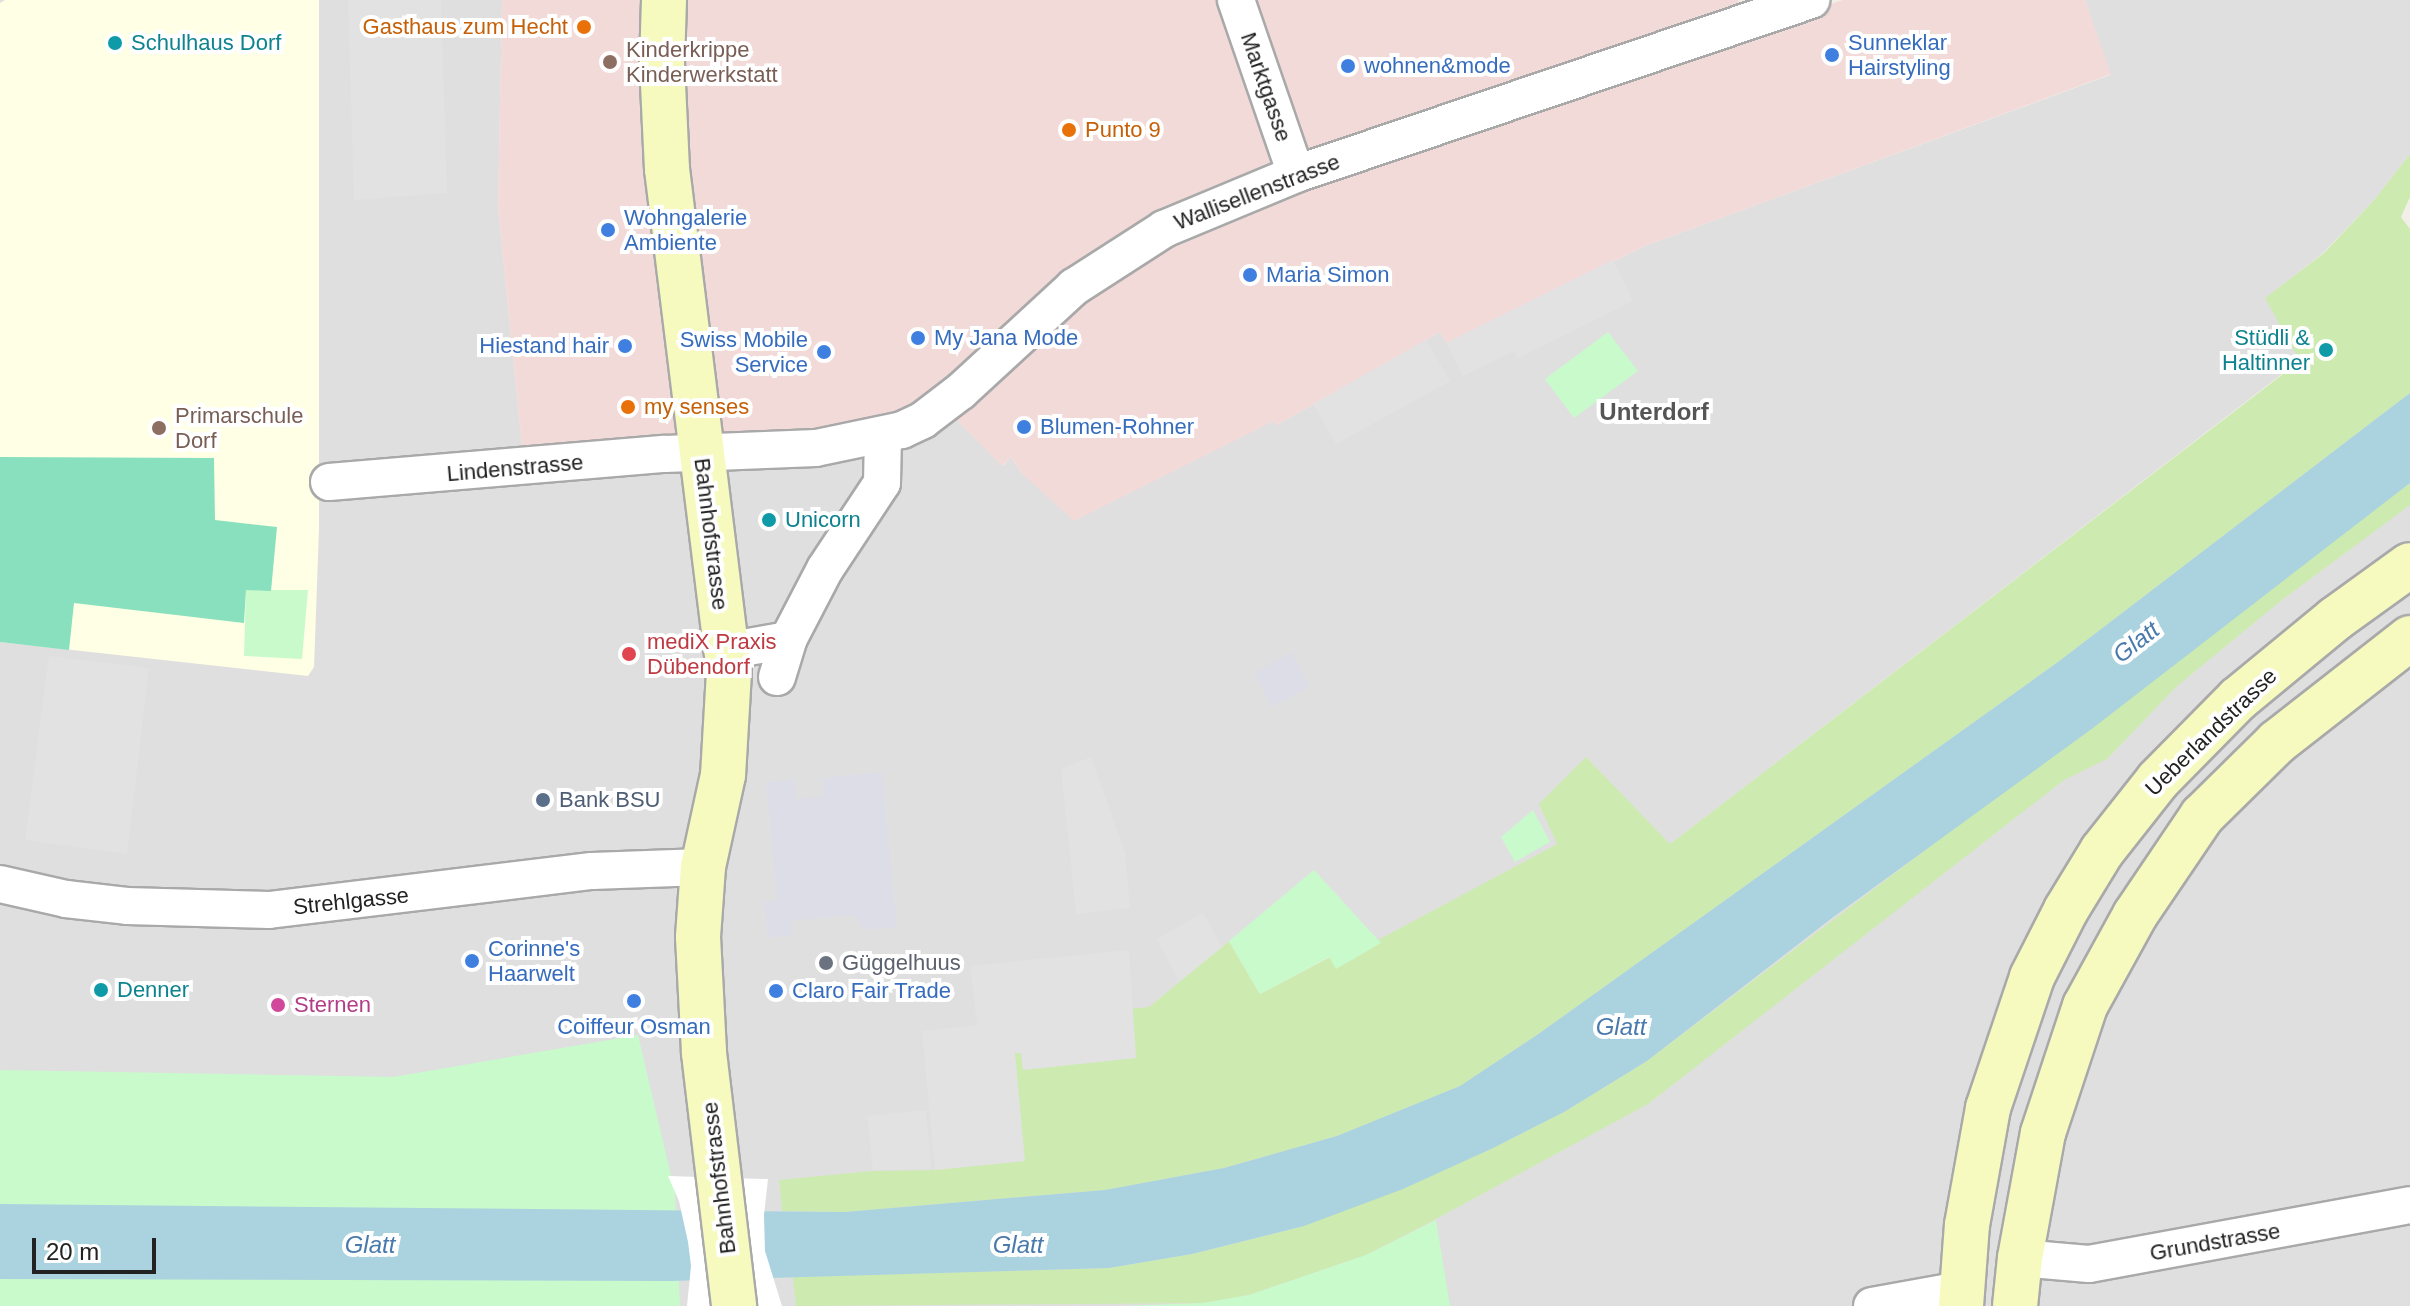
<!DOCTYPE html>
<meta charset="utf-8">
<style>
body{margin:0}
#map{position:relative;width:2410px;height:1306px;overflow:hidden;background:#f2efe9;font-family:Helvetica,sans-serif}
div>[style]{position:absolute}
.residential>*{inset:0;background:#e0dfdf}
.commercial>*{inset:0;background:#f2dad9}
.education>*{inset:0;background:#ffffe5}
.grass>*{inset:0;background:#cdebb0}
.park>*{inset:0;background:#c8facc}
.pitch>*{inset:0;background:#88e0be}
.parking>*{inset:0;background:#e2e2e2}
.plaza>*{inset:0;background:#dddde8}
.water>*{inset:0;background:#aad3df}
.pier>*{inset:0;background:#fff}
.roads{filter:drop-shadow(2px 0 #a9a9a9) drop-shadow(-2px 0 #a9a9a9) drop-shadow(0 2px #a9a9a9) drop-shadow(0 -2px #a9a9a9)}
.street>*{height:36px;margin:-18px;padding:0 18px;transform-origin:18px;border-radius:18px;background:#fff}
.secondary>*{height:44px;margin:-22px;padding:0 22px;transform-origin:22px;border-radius:22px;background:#f7fabf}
.dots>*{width:22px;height:22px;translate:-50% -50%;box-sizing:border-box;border:4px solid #fff;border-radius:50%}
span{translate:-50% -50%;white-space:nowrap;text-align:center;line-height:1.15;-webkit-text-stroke:8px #fff;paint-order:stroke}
.food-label{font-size:22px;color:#c56008}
.right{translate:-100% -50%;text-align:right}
.left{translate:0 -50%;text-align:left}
.shop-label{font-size:22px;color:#366cbe}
.culture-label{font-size:22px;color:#0d838f}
.education-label{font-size:22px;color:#785e54}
.street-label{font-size:22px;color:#222}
.health-label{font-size:22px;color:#be3a42}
.service-label{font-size:22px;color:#4e5e75}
.worship-label{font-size:22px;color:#5b616d}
.hotel-label{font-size:22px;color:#b23c85}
.neighbourhood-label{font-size:24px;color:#555;font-weight:700}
.water-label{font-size:24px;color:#4a7aab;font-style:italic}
.scale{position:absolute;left:32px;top:1238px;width:124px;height:36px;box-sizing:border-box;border:4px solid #222;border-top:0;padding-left:10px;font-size:24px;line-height:28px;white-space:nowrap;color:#222;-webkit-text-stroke:6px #fff;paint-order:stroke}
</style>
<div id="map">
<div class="residential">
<div style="clip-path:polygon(0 0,502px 0,498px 207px,523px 457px,943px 406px,1003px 466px,1011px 457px,1021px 473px,1274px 421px,1277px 425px,1440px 332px,1447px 343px,1645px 246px,2110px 75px,2085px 0,2410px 0,2410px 154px,2375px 199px,2323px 253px,2266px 298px,2300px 360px,1669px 845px,1540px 804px,1558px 844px,1379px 941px,1229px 941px,1150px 1007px,1450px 999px,2410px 326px,2410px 1306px,0 1306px)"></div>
</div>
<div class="commercial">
<div style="clip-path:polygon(502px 0,1738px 0,1748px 30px,1843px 0,2085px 0,2111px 74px,1645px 246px,1446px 343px,1440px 332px,1277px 425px,1274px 421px,1074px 521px,1021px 473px,1011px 457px,1002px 466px,943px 406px,902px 430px,523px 457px,498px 207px)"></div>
</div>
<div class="education">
<div style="clip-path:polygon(5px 0,319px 0,319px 528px,314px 667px,308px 676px,0 642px,0 3px)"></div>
</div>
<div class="grass">
<div style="clip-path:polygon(2410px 154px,2410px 197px,2401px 217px,2410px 229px,2410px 393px,2058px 662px,1537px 1035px,1460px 1086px,1337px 1136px,1224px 1168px,1105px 1190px,845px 1212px,782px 1211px,779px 1180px,872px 1171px,935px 1170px,1015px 1053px,1021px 1052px,1024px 1069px,1135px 1058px,1131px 1009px,1149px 1007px,1229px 941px,1260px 994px,1330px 957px,1337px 968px,1380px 943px,1378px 940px,1557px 844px,1539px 804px,1586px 757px,1670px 844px,2300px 361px,2265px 298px,2324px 253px,2375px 199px)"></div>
<div style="clip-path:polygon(2410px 483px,2410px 505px,2282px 600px,2176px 687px,2107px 759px,2064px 780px,1648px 1104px,1434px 1220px,1366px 1255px,1249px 1295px,1203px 1303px,796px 1306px,793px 1277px,1109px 1268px,1192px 1254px,1304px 1226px,1491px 1149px,1564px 1112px,1647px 1061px)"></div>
</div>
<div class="park">
<div style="clip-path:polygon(1608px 332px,1638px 371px,1574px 418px,1545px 379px)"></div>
<div style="clip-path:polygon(246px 590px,308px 590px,302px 659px,244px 656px)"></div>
<div style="clip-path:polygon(1533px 810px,1550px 842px,1515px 862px,1501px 837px)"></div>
<div style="clip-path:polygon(1314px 870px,1381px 943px,1336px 969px,1329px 957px,1260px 994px,1229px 941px)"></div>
<div style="clip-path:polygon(638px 1035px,675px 1193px,680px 1306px,0 1306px,0 1070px,393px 1077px)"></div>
<div style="clip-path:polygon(1436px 1220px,1450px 1306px,1120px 1306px,1203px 1303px,1249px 1295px,1366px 1255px)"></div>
</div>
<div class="pitch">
<div style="clip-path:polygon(0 457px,214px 458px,215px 520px,277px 527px,271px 591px,246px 590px,244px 623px,74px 603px,69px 650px,0 642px)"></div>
</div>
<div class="parking">
<div style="clip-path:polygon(348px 0,441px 0,447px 193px,354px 200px)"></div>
<div style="clip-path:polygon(1613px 260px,1633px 301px,1518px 358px,1514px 351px,1463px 376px,1446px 343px)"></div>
<div style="clip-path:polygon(1426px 340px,1450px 381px,1336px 444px,1313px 404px)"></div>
<div style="clip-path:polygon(49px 656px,149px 668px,127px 854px,25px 840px)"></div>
<div style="clip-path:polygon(1091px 757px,1125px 853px,1130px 908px,1076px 914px,1061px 769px)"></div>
<div style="clip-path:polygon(1203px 913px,1222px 947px,1179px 982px,1157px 939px)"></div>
<div style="clip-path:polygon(1129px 950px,1136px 1058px,1023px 1070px,1021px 1053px,1015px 1053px,1025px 1161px,935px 1170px,922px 1031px,977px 1025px,970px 966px)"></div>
<div style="clip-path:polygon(926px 1110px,931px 1169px,873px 1170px,867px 1116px)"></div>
</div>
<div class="plaza">
<div style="clip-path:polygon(1292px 652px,1310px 687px,1272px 707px,1254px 673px)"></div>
<div style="clip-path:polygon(882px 772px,897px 928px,863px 929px,855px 915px,791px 921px,792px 935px,768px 938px,764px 902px,777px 900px,766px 782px,794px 779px,796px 799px,824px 796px,822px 778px)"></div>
</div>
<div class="water">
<div style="clip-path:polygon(2410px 393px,2410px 483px,2093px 728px,1832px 918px,1647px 1061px,1564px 1112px,1491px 1149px,1403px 1189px,1304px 1226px,1192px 1254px,1109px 1268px,672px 1281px,0 1279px,0 1204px,845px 1212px,1105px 1190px,1224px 1168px,1337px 1136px,1460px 1086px,1537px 1035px,2058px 662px)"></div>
</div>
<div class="pier">
<div style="clip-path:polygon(668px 1176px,768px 1179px,764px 1215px,765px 1251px,782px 1306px,687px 1306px,691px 1266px,688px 1242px,679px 1201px)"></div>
</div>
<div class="roads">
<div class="street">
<div style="left:1236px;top:0;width:184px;rotate:71deg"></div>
<div style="left:329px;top:482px;width:337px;rotate:-4.8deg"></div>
<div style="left:665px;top:454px;width:151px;rotate:-2.3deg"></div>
<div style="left:816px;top:448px;width:88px;rotate:-11.8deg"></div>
<div style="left:902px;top:430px;width:23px;rotate:-25deg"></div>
<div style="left:923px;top:420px;width:48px;rotate:-37.3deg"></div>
<div style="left:961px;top:391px;width:154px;rotate:-42.6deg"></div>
<div style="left:1074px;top:287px;width:107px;rotate:-32.8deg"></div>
<div style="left:1164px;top:229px;width:143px;rotate:-22.6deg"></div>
<div style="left:1296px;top:174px;width:544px;rotate:-18.67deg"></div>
<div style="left:726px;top:651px;width:63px;rotate:-10.1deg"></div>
<div style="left:788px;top:640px;width:80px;rotate:-62.5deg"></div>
<div style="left:825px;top:569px;width:103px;rotate:-56.5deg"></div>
<div style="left:882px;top:483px;width:48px;rotate:-88.8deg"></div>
<div style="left:777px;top:677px;width:39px;rotate:-73deg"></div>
<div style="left:0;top:884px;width:68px;rotate:12.8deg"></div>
<div style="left:66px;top:899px;width:61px;rotate:6.5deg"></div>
<div style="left:127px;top:906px;width:142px;rotate:1.6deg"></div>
<div style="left:269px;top:910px;width:325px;rotate:-6.9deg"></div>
<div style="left:592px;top:871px;width:111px;rotate:-2.1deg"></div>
<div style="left:2020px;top:1258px;width:69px;rotate:5deg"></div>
<div style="left:2089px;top:1264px;width:326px;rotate:-10.4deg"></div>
<div style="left:1872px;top:1306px;width:90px;rotate:-10.2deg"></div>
</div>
<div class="secondary">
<div style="left:664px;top:0;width:63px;rotate:91.8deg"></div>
<div style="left:662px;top:63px;width:106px;rotate:87.3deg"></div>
<div style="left:667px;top:169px;width:507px;rotate:82.97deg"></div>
<div style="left:729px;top:672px;width:103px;rotate:93.3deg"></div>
<div style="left:723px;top:775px;width:94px;rotate:102.3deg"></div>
<div style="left:703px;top:867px;width:70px;rotate:94.1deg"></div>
<div style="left:698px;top:937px;width:116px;rotate:87deg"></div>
<div style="left:704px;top:1053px;width:255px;rotate:83.2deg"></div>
<div style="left:1961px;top:1306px;width:81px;rotate:-85.8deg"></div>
<div style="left:1967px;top:1225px;width:119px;rotate:-79.8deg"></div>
<div style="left:1988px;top:1108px;width:138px;rotate:-71.4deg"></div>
<div style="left:2032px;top:977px;width:75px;rotate:-63.1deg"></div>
<div style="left:2066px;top:910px;width:69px;rotate:-58.6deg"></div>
<div style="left:2102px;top:851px;width:90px;rotate:-51.7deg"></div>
<div style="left:2158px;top:780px;width:114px;rotate:-45.4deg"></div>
<div style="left:2238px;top:699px;width:126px;rotate:-39.5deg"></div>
<div style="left:2335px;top:619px;width:92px;rotate:-35.8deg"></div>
<div style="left:2015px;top:1306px;width:48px;rotate:-84.1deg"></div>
<div style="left:2020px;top:1258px;width:127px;rotate:-79.6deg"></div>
<div style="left:2043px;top:1133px;width:134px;rotate:-71.7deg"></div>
<div style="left:2085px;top:1006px;width:104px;rotate:-61.2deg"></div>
<div style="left:2135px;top:915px;width:120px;rotate:-55.9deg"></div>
<div style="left:2202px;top:816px;width:105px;rotate:-44.6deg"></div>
<div style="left:2277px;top:742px;width:169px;rotate:-38deg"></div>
</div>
</div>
<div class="dots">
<div style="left:584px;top:27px;background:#e8710a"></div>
<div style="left:115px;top:43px;background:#0f9aa8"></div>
<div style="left:1832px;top:55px;background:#3f7fe0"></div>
<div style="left:610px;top:62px;background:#8d6e63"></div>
<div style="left:1348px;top:66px;background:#3f7fe0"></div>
<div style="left:1069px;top:130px;background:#e8710a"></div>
<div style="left:608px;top:230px;background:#3f7fe0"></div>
<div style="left:1250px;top:275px;background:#3f7fe0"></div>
<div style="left:918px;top:338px;background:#3f7fe0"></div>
<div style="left:625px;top:346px;background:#3f7fe0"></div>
<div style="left:2326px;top:350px;background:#0f9aa8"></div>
<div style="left:824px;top:352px;background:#3f7fe0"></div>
<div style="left:628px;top:407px;background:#e8710a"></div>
<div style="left:1024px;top:427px;background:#3f7fe0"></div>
<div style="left:159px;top:428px;background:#8d6e63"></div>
<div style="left:769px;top:520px;background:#0f9aa8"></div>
<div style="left:629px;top:654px;background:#e0444e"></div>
<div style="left:543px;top:800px;background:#5c6f8a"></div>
<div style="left:472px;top:961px;background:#3f7fe0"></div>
<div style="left:826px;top:963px;background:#6b7280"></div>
<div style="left:101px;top:990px;background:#0f9aa8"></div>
<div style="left:776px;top:991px;background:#3f7fe0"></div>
<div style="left:634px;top:1001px;background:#3f7fe0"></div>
<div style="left:278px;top:1005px;background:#d1479c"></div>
</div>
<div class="food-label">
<span class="right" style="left:568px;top:27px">Gasthaus zum Hecht</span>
<span class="left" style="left:1085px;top:130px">Punto 9</span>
<span class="left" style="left:644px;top:407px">my senses</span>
</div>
<div class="shop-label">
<span class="left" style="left:1848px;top:55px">Sunneklar<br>Hairstyling</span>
<span class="left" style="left:1364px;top:66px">wohnen&amp;mode</span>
<span class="left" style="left:624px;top:230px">Wohngalerie<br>Ambiente</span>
<span class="left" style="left:1266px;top:275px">Maria Simon</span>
<span class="left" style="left:934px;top:338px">My Jana Mode</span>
<span class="right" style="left:808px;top:352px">Swiss Mobile<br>Service</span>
<span class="right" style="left:609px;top:346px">Hiestand hair</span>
<span class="left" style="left:1040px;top:427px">Blumen-Rohner</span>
<span class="left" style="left:488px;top:961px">Corinne's<br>Haarwelt</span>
<span class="left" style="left:792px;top:991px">Claro Fair Trade</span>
<span style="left:634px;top:1027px">Coiffeur Osman</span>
</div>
<div class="culture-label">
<span class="left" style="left:131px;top:43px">Schulhaus Dorf</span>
<span class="right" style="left:2310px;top:350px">Stüdli &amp;<br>Haltinner</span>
<span class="left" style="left:785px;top:520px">Unicorn</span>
<span class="left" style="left:117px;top:990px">Denner</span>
</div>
<div class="education-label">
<span class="left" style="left:626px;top:62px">Kinderkrippe<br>Kinderwerkstatt</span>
<span class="left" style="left:175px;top:428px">Primarschule<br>Dorf</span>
</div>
<div class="street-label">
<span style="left:1266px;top:87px;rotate:71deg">Marktgasse</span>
<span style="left:1257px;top:192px;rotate:-21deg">Wallisellenstrasse</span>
<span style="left:515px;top:468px;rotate:-5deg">Lindenstrasse</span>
<span style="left:711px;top:534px;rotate:83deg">Bahnhofstrasse</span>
<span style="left:2211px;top:732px;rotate:-44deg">Ueberlandstrasse</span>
<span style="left:351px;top:901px;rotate:-6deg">Strehlgasse</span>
<span style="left:719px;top:1178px;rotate:-97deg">Bahnhofstrasse</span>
<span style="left:2215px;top:1242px;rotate:-10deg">Grundstrasse</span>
</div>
<div class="health-label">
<span class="left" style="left:647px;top:654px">mediX Praxis<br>Dübendorf</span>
</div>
<div class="service-label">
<span class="left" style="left:559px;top:800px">Bank BSU</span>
</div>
<div class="worship-label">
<span class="left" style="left:842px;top:963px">Güggelhuus</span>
</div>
<div class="hotel-label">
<span class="left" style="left:294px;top:1005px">Sternen</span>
</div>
<div class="neighbourhood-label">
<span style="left:1654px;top:412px">Unterdorf</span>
</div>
<div class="water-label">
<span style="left:2136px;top:642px;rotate:-38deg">Glatt</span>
<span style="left:1621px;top:1027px">Glatt</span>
<span style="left:370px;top:1245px">Glatt</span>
<span style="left:1018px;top:1245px">Glatt</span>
</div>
<div class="scale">20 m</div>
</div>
